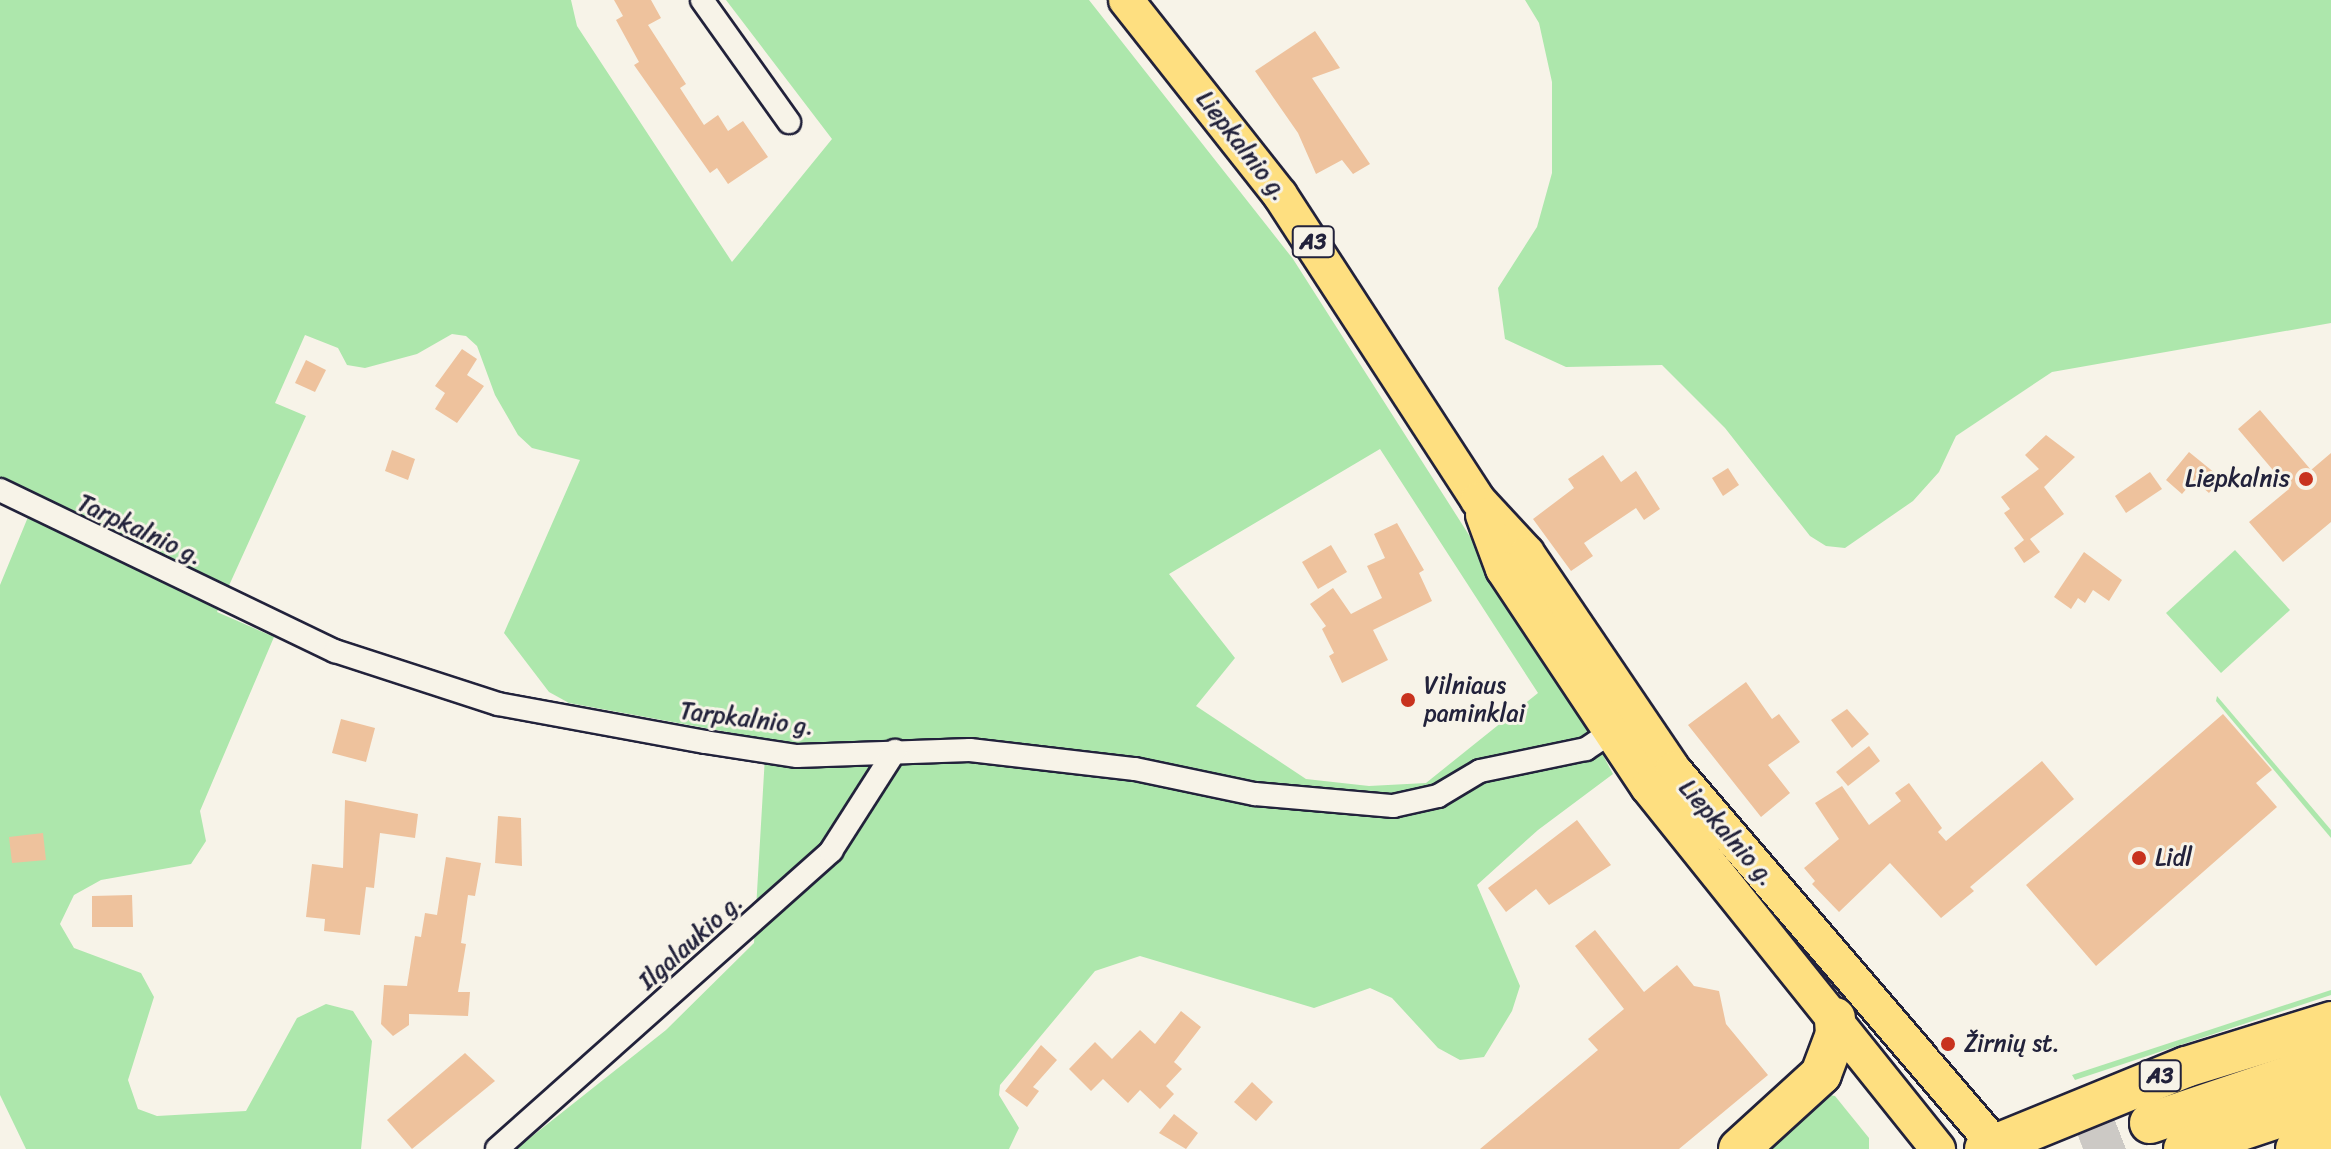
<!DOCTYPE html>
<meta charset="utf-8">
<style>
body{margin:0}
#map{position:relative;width:2331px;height:1149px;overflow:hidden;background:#f7f3e8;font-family:Sriracha,sans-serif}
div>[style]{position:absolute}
.green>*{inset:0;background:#ade7ac}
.building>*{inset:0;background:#eec29d}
.highway-tunnel>*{height:40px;margin-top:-20px;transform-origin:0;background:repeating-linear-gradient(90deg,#ccc9c5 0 40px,transparent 0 60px)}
.roads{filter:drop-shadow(2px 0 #22223b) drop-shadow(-2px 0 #22223b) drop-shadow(0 2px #22223b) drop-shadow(0 -2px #22223b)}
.street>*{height:22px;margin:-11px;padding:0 11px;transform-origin:11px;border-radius:11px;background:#f7f3e8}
.primary>*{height:34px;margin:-17px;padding:0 17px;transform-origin:17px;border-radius:17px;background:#fedf80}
.highway>*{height:40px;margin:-20px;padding:0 20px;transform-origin:20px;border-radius:20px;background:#fedf80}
.dots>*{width:22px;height:22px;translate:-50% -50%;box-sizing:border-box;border:4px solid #f7f3e8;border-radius:50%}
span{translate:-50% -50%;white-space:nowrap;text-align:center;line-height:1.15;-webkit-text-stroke:6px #f7f3e8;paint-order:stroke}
.shield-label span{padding:2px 6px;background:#f7f3e8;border:2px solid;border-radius:6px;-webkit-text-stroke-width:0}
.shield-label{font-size:22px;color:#22223b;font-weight:700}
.street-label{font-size:24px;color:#22223b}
.poi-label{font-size:24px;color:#22223b}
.right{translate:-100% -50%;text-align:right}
.left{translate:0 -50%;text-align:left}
</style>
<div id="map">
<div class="green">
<div style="clip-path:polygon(evenodd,0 0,571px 0,577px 26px,732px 262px,832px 139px,726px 0,1089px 0,1293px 259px,1571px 695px,1613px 774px,1538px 830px,1477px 885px,1520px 986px,1512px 1011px,1484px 1057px,1460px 1060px,1438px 1048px,1392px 998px,1370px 988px,1314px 1008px,1140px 956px,1095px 971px,1000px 1085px,999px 1095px,1019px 1128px,1009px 1149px,516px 1149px,666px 1030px,754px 943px,766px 739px,569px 703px,549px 692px,504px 633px,580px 460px,532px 448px,518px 435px,495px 395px,477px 346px,466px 336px,452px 334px,417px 354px,365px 368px,347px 365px,338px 348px,305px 335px,275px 403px,306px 416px,217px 612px,274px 637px,200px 811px,206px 841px,191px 864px,101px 880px,74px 895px,60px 924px,74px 948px,141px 973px,154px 997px,128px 1080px,138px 1109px,157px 1116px,246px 1111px,297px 1018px,326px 1004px,353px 1011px,372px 1041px,361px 1149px,26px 1149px,0 1095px,0 585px,28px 517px,0 504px,0 0,1380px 449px,1538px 693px,1426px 783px,1369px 786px,1306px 779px,1196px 706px,1235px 658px,1169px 574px,1380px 449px)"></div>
<div style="clip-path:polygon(1525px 0,2331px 0,2331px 323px,2052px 372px,1956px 436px,1939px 472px,1913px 501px,1845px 548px,1826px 546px,1810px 536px,1725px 428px,1662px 365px,1566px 367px,1505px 339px,1498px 288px,1537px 227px,1552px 173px,1552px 82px,1539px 23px)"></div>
<div style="clip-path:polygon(2235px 550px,2290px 610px,2221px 673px,2166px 613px)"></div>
<div style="clip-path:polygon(2217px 696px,2331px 830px,2331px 838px,2216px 701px)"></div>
<div style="clip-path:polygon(2331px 990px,2331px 995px,2075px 1080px,2072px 1075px)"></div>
<div style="clip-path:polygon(1820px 1093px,1835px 1096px,1869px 1138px,1869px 1149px,1753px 1149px)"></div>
</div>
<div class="building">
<div style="clip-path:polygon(614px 0,651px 0,661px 18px,648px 25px,686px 84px,680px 88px,704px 125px,718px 115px,728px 131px,743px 121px,768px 157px,728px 184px,717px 168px,710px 173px,634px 65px,639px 62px,616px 20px,623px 16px)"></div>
<div style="clip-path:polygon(1315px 31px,1340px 68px,1312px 78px,1370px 164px,1353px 174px,1342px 160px,1316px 174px,1298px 133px,1255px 71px)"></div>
<div style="clip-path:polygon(462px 349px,477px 359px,467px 375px,484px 386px,457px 423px,435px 409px,445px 393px,435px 386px)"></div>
<div style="clip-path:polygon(306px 360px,326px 370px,315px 392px,295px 383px)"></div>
<div style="clip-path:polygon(2260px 410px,2311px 470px,2331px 453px,2331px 522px,2283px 562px,2249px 522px,2289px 489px,2238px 429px)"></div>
<div style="clip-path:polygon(2046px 435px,2075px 457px,2044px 487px,2064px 514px,2030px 539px,2040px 552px,2024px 563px,2014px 548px,2024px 540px,2004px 513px,2010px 509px,2001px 497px,2039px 469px,2025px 455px)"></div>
<div style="clip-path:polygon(392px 450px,415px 459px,408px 480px,385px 471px)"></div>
<div style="clip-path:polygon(2189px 452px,2221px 478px,2209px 493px,2194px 480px,2182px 494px,2166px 480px)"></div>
<div style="clip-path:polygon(1603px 455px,1621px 482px,1636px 471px,1660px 509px,1644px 520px,1636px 508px,1584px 543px,1593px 556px,1571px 571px,1533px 519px,1574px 488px,1568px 479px)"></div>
<div style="clip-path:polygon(1728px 468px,1739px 485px,1723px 496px,1712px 478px)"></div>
<div style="clip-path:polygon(2150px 472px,2162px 489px,2126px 513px,2115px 496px)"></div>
<div style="clip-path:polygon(1397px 523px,1424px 570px,1419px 573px,1432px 601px,1373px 630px,1388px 660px,1342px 683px,1329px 656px,1334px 653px,1322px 629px,1326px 626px,1310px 604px,1333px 588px,1351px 614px,1382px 598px,1367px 566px,1385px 558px,1374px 534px)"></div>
<div style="clip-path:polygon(1331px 545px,1347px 572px,1318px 589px,1302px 562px)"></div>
<div style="clip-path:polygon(2084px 552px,2122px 580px,2109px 601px,2093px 590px,2085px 603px,2078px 598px,2071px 609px,2054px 597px)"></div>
<div style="clip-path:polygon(1746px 682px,1772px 719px,1779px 714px,1800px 742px,1768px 765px,1790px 793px,1761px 817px,1688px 725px)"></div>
<div style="clip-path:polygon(1847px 709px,1869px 734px,1852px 748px,1831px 720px)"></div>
<div style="clip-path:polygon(2223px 714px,2272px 770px,2256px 783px,2277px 807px,2096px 966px,2026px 885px)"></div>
<div style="clip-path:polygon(341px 719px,375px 728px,366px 762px,332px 753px)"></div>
<div style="clip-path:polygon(1869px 746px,1880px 761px,1848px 786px,1836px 772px)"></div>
<div style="clip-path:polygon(2042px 761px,2074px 799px,1970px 887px,1974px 891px,1941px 918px,1890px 863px,1839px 912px,1812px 884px,1815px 881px,1804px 868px,1839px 839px,1815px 803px,1842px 786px,1869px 825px,1901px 801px,1895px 793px,1909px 783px,1942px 828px,1938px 832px,1946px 841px)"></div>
<div style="clip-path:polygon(345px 800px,418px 814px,415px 838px,380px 833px,374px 888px,366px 887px,360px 935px,324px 931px,325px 919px,306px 917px,312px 864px,343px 868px)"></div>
<div style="clip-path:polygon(498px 816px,521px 818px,522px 866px,495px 863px)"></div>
<div style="clip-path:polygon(1577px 820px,1611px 865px,1549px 905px,1536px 889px,1506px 912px,1488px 888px)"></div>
<div style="clip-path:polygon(43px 833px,46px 860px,12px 863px,9px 837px)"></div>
<div style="clip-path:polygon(446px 857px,481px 863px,475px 896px,468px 895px,461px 943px,466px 944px,458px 992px,470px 992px,468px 1016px,409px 1014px,409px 1025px,393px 1036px,381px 1024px,384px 985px,407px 986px,415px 936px,421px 937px,425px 913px,437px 915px)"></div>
<div style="clip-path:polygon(132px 895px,133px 927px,92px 927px,92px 896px)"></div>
<div style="clip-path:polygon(1595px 930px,1644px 992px,1677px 965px,1694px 986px,1719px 991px,1726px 1024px,1768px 1075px,1679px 1149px,1480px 1149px,1598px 1050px,1588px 1039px,1624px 1009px,1575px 946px)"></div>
<div style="clip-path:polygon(1181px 1011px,1201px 1027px,1174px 1062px,1182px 1069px,1166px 1086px,1174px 1094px,1160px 1109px,1140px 1090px,1128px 1103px,1103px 1079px,1091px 1091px,1069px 1069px,1095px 1042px,1112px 1059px,1140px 1030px,1155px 1044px)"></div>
<div style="clip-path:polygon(1041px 1045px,1057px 1060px,1033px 1087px,1039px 1091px,1027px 1107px,1005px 1091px)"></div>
<div style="clip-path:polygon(465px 1053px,495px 1081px,412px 1149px,387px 1120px)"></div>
<div style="clip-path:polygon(1252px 1082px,1273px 1102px,1256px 1121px,1234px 1102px)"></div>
<div style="clip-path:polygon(1174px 1114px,1198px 1133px,1186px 1149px,1159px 1133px)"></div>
</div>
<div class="highway-tunnel">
<div style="left:2083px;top:1149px;width:72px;rotate:-21.2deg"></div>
</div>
<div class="roads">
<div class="street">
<div style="left:702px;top:0;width:150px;rotate:54.5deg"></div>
<div style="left:0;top:490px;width:372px;rotate:25.7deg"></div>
<div style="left:335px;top:651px;width:171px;rotate:18deg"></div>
<div style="left:498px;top:704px;width:210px;rotate:10.4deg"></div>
<div style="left:705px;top:742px;width:93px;rotate:8.7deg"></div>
<div style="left:797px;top:756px;width:173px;rotate:-2deg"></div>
<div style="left:970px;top:750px;width:166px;rotate:6.6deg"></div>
<div style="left:1135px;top:769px;width:123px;rotate:11.8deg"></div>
<div style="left:1255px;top:794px;width:139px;rotate:5deg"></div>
<div style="left:1393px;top:806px;width:46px;rotate:-12.5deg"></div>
<div style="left:1438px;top:796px;width:49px;rotate:-30.8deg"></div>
<div style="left:1480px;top:771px;width:108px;rotate:-11.7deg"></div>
<div style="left:1586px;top:749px;width:29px;rotate:-34deg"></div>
<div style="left:497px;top:1149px;width:448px;rotate:-41.7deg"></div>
<div style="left:831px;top:851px;width:119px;rotate:-57.4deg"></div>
</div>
<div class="primary">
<div style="left:1126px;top:0;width:248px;rotate:51.7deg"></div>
<div style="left:1280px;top:195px;width:364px;rotate:57deg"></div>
<div style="left:1478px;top:500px;width:72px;rotate:47.2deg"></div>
<div style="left:1527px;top:553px;width:261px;rotate:55.9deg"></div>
<div style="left:1673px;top:769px;width:495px;rotate:49.4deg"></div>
<div style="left:1483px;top:515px;width:58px;rotate:69.7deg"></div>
<div style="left:1503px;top:569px;width:262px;rotate:56.4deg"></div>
<div style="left:1648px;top:787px;width:464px;rotate:51.3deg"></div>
</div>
<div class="highway">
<div style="left:2150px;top:1123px;width:191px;rotate:-18.6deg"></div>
<div style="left:1739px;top:1149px;width:111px;rotate:-42.4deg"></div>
<div style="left:1821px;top:1074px;width:43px;rotate:-69.4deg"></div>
<div style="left:1836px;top:1034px;width:16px;rotate:-94deg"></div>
<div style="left:1985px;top:1149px;width:217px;rotate:-22.2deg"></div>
<div style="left:2186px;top:1067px;width:152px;rotate:-17.2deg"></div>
<div style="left:2184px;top:1149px;width:155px;rotate:-18.4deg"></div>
<div style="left:2296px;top:1149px;width:36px;rotate:-16deg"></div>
</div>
</div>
<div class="dots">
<div style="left:2306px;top:479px;background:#c8321e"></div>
<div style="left:1408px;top:700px;background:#c8321e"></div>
<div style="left:2139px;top:858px;background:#c8321e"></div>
<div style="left:1948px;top:1044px;background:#c8321e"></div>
</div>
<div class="shield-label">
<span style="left:1313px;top:242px">A3</span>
<span style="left:2160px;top:1076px">A3</span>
</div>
<div class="street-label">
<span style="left:1242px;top:146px;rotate:52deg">Liepkalnio g.</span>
<span style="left:140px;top:530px;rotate:25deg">Tarpkalnio g.</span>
<span style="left:747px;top:719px;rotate:7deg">Tarpkalnio g.</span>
<span style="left:1727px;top:833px;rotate:49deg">Liepkalnio g.</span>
<span style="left:691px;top:942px;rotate:-42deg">Ilgalaukio g.</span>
</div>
<div class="poi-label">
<span class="right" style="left:2290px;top:479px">Liepkalnis</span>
<span class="left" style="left:1424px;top:700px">Vilniaus<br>paminklai</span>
<span class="left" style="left:2155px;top:858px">Lidl</span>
<span class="left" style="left:1964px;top:1044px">Žirnių st.</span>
</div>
</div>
